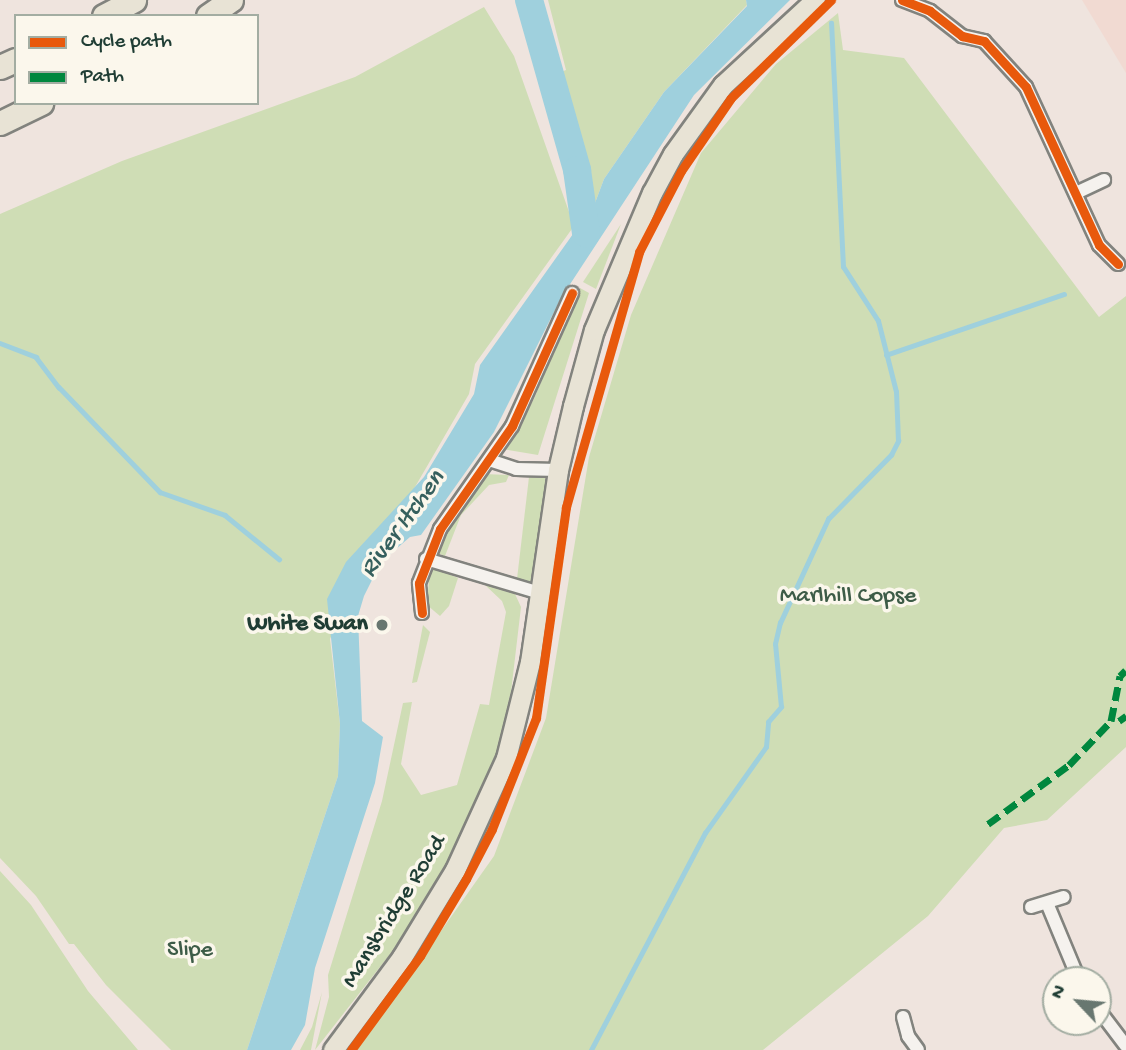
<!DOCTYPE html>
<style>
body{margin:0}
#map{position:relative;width:1126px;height:1050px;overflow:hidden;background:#efe4de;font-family:"Gochi Hand",sans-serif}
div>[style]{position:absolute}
.built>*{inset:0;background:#f1dad2}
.green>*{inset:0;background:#cfddb5}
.water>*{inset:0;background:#9fd0dd}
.stream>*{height:4.5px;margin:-2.25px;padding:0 2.25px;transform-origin:2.25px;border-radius:2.25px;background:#9fd0dd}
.river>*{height:28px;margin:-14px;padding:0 14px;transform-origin:14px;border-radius:14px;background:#9fd0dd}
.roads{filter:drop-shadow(2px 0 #82837e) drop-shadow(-2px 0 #82837e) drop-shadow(0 2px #82837e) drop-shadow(0 -2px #82837e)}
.minor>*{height:12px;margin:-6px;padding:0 6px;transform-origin:6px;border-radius:6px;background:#f5f2ee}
.primary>*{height:19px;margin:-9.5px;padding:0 9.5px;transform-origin:9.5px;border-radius:9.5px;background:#e8e3d5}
.motorway>*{height:23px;margin:-11.5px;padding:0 11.5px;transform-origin:11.5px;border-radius:11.5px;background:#e8e3d5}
.quiet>*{height:7px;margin-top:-3.5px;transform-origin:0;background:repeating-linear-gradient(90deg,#00873e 0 14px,transparent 0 21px)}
.cycleway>*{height:9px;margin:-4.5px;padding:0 4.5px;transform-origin:4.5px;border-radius:4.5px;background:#e8590c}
.dots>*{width:19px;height:19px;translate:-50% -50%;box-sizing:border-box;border:4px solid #fbf7ec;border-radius:50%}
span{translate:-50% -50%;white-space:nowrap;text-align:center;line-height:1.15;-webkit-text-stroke:7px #fbf7ec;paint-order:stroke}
.park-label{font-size:24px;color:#3d5c47}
.poi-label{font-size:24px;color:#1f3d34;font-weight:700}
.right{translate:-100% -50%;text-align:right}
.street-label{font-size:24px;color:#1f3d34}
.water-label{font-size:26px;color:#36605e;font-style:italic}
.legend{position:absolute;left:14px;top:14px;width:245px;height:91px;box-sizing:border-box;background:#fbf7ec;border:2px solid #a3ada2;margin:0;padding:9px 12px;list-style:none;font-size:21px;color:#1f3d34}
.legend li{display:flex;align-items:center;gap:14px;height:35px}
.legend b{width:35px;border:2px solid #a3ada2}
.north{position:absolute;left:1042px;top:966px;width:70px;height:70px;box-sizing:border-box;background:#fbf7ec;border:2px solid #a3ada2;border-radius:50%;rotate:296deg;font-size:19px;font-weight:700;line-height:28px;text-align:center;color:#1f3d34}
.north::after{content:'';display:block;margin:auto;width:24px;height:32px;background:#687770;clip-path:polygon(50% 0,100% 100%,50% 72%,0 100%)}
</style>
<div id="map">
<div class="built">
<div style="clip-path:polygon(1082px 0,1126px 0,1126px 73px)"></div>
</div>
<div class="green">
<div style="clip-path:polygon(548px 0,746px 0,747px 5px,664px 92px,604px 179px,595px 203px,556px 74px,566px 70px)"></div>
<div style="clip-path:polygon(484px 7px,514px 56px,574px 226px,475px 364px,469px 394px,408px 499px,376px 530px,330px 639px,340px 724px,338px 776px,247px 1050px,171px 1050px,106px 985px,74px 944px,69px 944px,36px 896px,0 858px,0 214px,122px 161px,355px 77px)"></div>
<div style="clip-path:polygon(838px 13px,843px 50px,904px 58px,1099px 317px,1126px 296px,1126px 747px,1047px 820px,1004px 828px,928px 916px,763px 1050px,357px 1050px,494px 856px,546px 718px,589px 457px,631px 315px,701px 153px,776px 64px)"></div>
<div style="clip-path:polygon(621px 224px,596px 289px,583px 282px)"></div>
<div style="clip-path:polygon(580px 288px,589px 293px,538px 455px,502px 449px,534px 399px)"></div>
<div style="clip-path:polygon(483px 474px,509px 475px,506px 482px,489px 485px,461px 515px,445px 556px,435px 552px,443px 531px)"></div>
<div style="clip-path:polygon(529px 477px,545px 478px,546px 483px,534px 579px,528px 582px,517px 579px)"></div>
<div style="clip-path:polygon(430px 566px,458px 578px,449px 606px,440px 616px,427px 605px)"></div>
<div style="clip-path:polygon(484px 584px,515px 594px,521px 607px,511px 692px,493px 767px,446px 866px,394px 949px,315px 1050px,329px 997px,328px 975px,382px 801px,403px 703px,412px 702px,401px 764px,421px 795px,457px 785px,480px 704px,489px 705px,506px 612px,502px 601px)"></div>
<div style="clip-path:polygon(423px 625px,430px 632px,417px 682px,412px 683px)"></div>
<div style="clip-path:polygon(0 871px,31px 905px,88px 991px,138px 1050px,0 1050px)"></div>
<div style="clip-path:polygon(322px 992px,311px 1050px,300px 1050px,312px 1027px)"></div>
</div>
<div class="water">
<div style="clip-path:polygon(746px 0,790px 0,694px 95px,561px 298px,494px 432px,421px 535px,410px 537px,381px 562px,364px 596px,358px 616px,362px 721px,383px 737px,375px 783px,315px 968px,305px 1025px,291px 1050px,247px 1050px,338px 776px,340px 724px,327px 599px,346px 562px,424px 477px,474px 394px,480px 365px,595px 203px,604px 179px,664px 92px,747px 6px)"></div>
</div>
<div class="stream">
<div style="left:0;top:343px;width:39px;rotate:21deg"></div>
<div style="left:36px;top:357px;width:38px;rotate:53deg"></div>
<div style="left:59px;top:387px;width:146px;rotate:46.1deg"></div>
<div style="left:160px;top:492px;width:69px;rotate:19.5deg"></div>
<div style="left:225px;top:515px;width:70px;rotate:39.2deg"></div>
<div style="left:886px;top:355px;width:188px;rotate:-18.9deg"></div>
<div style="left:591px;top:1050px;width:245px;rotate:-62.3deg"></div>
<div style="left:705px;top:833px;width:105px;rotate:-54.7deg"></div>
<div style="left:766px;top:747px;width:25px;rotate:-85deg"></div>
<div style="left:768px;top:722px;width:20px;rotate:-49deg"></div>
<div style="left:781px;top:707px;width:63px;rotate:-95.4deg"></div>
<div style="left:775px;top:644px;width:22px;rotate:-77deg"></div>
<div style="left:780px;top:623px;width:115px;rotate:-65.2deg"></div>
<div style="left:828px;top:519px;width:90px;rotate:-45.5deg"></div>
<div style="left:891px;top:455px;width:16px;rotate:-63deg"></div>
<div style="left:898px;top:441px;width:49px;rotate:-92.3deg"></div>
<div style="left:896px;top:392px;width:73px;rotate:-104.2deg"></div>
<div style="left:878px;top:321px;width:64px;rotate:-122.9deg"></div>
<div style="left:843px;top:267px;width:244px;rotate:-92.8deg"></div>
</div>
<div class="river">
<div style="left:529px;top:0;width:177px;rotate:74.2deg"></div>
<div style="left:577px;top:170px;width:64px;rotate:81.9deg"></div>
</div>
<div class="roads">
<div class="minor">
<div style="left:902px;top:0;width:30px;rotate:21deg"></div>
<div style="left:930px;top:11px;width:41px;rotate:38deg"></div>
<div style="left:962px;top:36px;width:23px;rotate:13deg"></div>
<div style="left:984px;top:41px;width:62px;rotate:47.6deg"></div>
<div style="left:1026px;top:87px;width:174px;rotate:65.2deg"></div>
<div style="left:1099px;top:245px;width:27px;rotate:45deg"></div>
<div style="left:1076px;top:193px;width:31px;rotate:-25deg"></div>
<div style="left:489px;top:460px;width:28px;rotate:18deg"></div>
<div style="left:516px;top:469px;width:42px;rotate:1.4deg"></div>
<div style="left:426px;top:559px;width:119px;rotate:16.6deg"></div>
<div style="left:422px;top:613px;width:30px;rotate:-96deg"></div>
<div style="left:419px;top:583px;width:58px;rotate:-68.7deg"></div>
<div style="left:440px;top:529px;width:126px;rotate:-55deg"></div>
<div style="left:512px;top:426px;width:146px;rotate:-65.7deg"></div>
<div style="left:1047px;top:903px;width:83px;rotate:67.4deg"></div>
<div style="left:1031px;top:907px;width:34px;rotate:-17deg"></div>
<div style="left:1098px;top:1009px;width:46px;rotate:52.9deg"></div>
<div style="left:903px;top:1017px;width:20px;rotate:75deg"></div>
<div style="left:908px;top:1036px;width:17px;rotate:54deg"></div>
</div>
<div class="primary">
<div style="left:333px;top:1050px;width:116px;rotate:-53.4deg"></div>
<div style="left:402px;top:957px;width:102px;rotate:-58.7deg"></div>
<div style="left:455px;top:870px;width:123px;rotate:-65.5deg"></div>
<div style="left:506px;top:758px;width:99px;rotate:-76deg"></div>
<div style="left:530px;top:662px;width:194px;rotate:-81.7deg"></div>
<div style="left:558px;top:470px;width:66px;rotate:-76.8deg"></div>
<div style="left:573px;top:406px;width:79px;rotate:-74.6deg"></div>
<div style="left:594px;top:330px;width:149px;rotate:-67.1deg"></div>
<div style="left:652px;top:193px;width:44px;rotate:-61.7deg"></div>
<div style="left:673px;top:154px;width:85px;rotate:-54.1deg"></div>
<div style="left:723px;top:85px;width:125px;rotate:-42.7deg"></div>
</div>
<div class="motorway">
<div style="left:104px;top:16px;width:34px;rotate:-28deg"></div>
<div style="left:208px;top:16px;width:28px;rotate:-35deg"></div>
<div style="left:0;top:67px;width:17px;rotate:-24deg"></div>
<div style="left:0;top:123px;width:46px;rotate:-26deg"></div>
</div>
</div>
<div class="quiet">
<div style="left:1119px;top:721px;width:9px;rotate:-36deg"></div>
<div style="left:988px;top:824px;width:100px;rotate:-36.1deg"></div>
<div style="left:1069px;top:765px;width:61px;rotate:-46.3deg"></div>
<div style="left:1111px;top:721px;width:46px;rotate:-78.7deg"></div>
<div style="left:1120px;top:676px;width:8px;rotate:-45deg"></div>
</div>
<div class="cycleway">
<div style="left:902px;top:0;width:30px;rotate:21deg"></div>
<div style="left:930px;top:11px;width:41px;rotate:38deg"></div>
<div style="left:962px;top:36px;width:23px;rotate:13deg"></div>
<div style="left:984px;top:41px;width:62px;rotate:47.6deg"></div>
<div style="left:1026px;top:87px;width:174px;rotate:65.2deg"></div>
<div style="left:1099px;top:245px;width:27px;rotate:45deg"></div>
<div style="left:422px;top:613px;width:30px;rotate:-96deg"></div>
<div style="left:419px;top:583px;width:58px;rotate:-68.7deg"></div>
<div style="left:440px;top:529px;width:126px;rotate:-55deg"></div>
<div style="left:512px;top:426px;width:146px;rotate:-65.7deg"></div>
<div style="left:351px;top:1050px;width:117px;rotate:-53.7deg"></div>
<div style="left:420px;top:956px;width:90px;rotate:-59.1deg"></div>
<div style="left:466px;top:879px;width:56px;rotate:-62.5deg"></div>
<div style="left:492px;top:829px;width:119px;rotate:-68.4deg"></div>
<div style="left:536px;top:718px;width:213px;rotate:-81.9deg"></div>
<div style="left:566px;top:507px;width:265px;rotate:-74deg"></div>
<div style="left:639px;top:252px;width:91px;rotate:-62.6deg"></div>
<div style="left:681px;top:171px;width:88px;rotate:-55.6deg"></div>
<div style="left:731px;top:98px;width:140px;rotate:-44.4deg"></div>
</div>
<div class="dots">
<div style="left:382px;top:625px;background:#687770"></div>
</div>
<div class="park-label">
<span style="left:848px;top:597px">Marlhill Copse</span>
<span style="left:190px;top:951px">Slipe</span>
</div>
<div class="poi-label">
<span class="right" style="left:368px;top:625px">White Swan</span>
</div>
<div class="street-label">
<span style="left:395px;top:912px;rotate:-58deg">Mansbridge Road</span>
</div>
<div class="water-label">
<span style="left:404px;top:525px;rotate:-54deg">River Itchen</span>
</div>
<ul class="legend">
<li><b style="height:9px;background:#e8590c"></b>Cycle path</li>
<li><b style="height:9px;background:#00873e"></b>Path</li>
</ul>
<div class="north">N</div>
</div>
